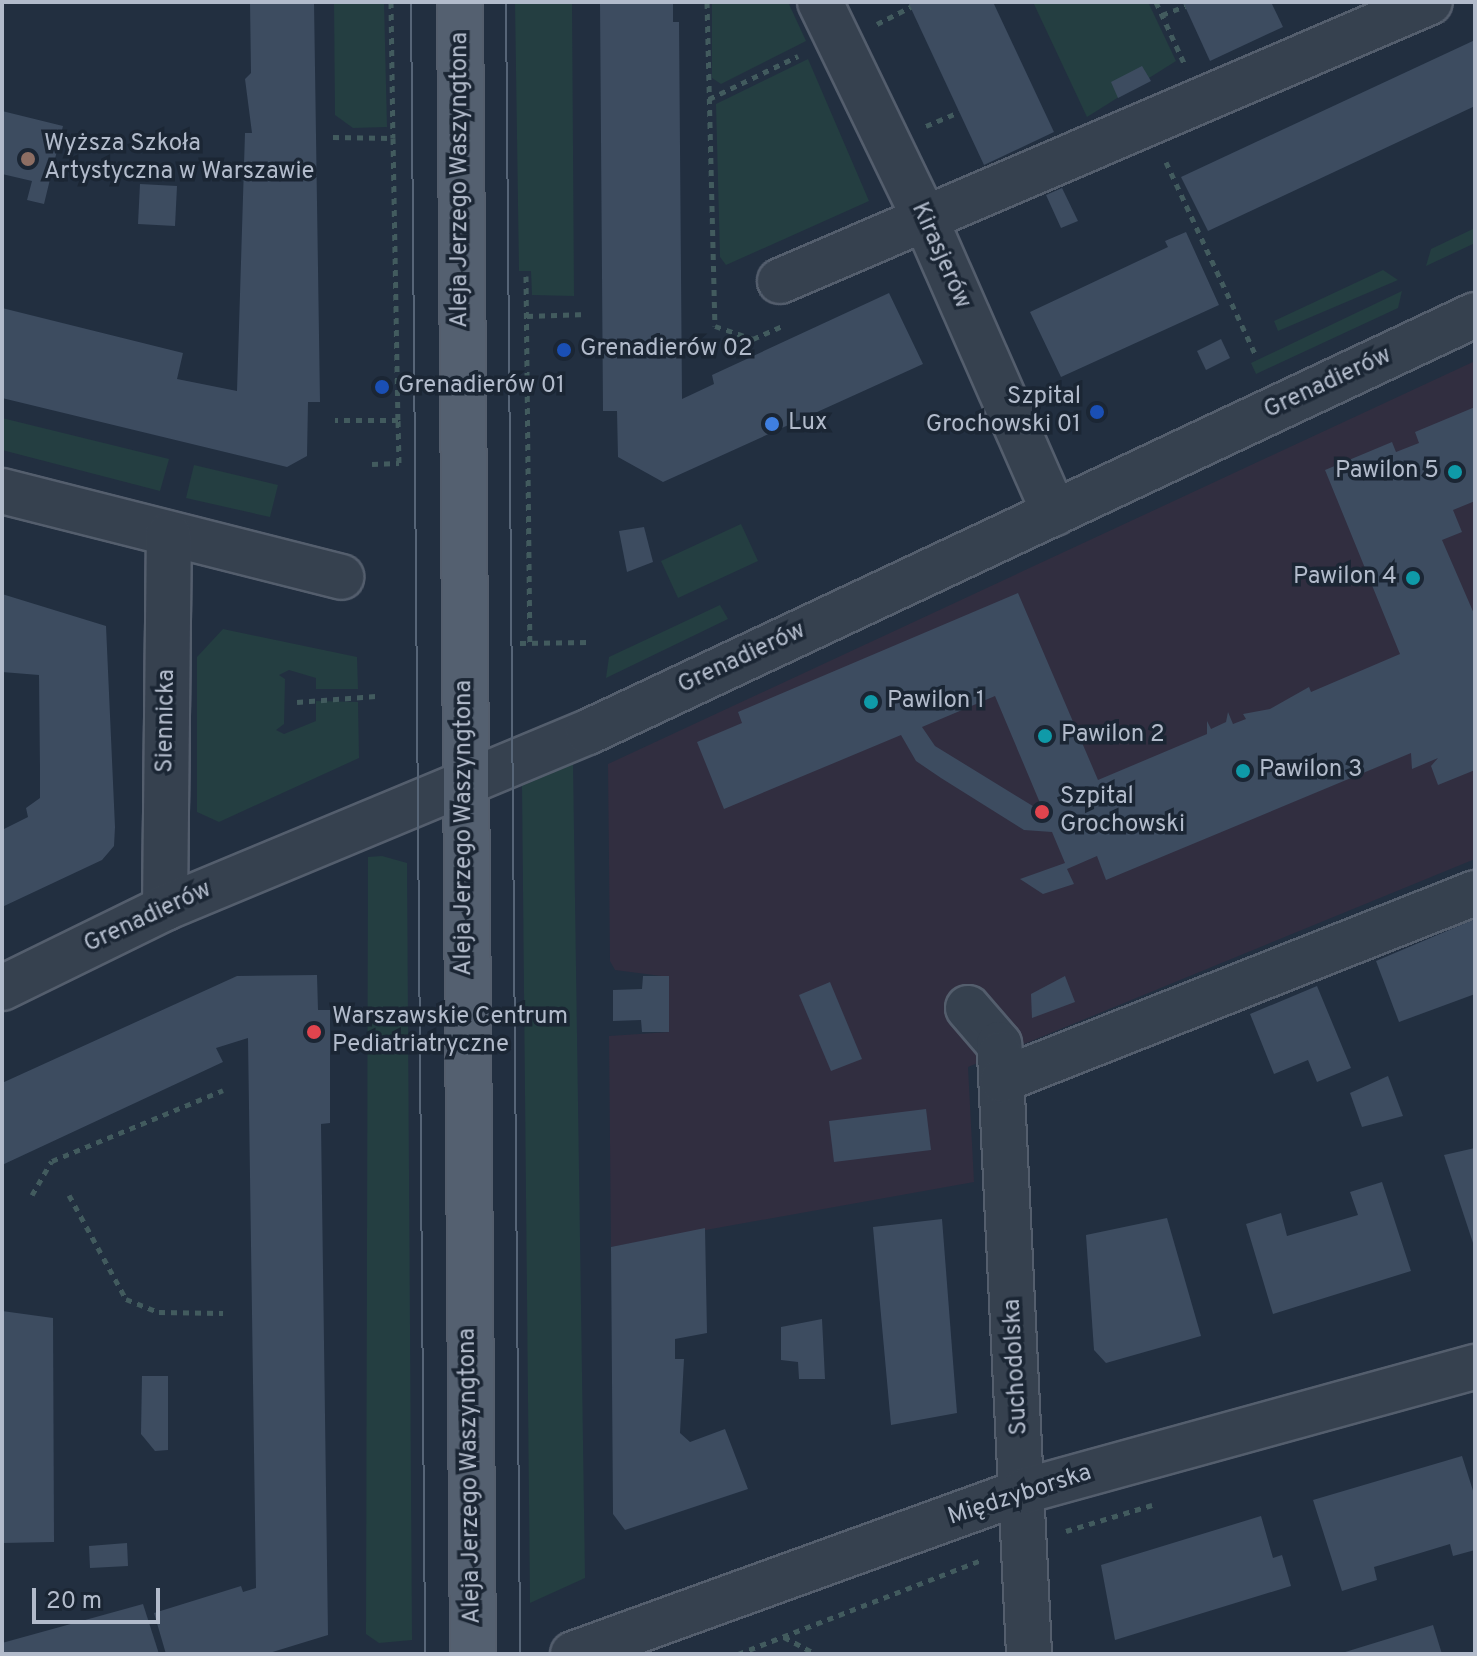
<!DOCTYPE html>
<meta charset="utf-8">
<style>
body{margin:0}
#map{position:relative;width:1477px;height:1656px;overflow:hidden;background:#222f40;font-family:Overpass,sans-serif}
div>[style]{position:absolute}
.medical>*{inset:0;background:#312e40}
.green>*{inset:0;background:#243e41}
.building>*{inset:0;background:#3d4c60}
.path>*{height:5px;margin-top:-2.5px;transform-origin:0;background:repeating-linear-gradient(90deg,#425b5e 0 6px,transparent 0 12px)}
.roads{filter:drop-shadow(2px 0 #545e6d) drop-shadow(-2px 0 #545e6d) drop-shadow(0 2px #545e6d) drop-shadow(0 -2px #545e6d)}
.minor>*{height:44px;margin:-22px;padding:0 22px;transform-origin:22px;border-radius:22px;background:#36414f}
.major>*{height:44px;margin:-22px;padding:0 22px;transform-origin:22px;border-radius:22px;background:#546070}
.tram>*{height:2px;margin:-1px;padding:0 1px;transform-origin:1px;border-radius:1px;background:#576577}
.dots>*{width:22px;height:22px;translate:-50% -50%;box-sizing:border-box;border:4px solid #1b2634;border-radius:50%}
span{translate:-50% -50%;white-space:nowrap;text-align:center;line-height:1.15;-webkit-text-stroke:7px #1b2634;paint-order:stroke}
.poi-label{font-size:24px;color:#b2bbcb}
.left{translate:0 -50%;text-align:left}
.right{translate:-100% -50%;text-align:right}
.street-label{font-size:24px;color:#b2bbcb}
.frame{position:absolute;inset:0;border:4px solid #b2bbcb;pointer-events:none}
.scale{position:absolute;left:32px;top:1588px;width:128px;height:36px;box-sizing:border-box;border:4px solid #b2bbcb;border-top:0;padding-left:10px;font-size:24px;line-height:28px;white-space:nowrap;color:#b2bbcb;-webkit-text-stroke:6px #1b2634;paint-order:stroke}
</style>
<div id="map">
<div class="medical">
<div style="clip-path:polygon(1475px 361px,1475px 859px,968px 1067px,974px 1182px,611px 1247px,609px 1036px,669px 1032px,669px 977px,615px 970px,610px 961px,608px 764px)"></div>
</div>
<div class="green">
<div style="clip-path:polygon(334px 2px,384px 2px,387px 127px,353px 128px,335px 115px)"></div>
<div style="clip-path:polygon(515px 2px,572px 2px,574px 296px,532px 295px,531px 271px,519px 271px)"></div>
<div style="clip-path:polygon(712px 2px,788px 2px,806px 41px,721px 84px,712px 78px)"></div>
<div style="clip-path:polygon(1033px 2px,1148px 2px,1176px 61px,1087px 117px)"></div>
<div style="clip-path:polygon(808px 59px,869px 201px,726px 265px,720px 257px,716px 104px)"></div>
<div style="clip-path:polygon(1475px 228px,1475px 243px,1426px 266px,1431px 249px)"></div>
<div style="clip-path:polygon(1383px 270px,1398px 280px,1278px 331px,1274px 321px)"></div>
<div style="clip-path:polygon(1402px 291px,1398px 308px,1256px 374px,1251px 363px)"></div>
<div style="clip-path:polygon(2px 418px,169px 459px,160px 491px,2px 450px)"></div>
<div style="clip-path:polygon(194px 465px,278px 485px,270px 517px,186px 498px)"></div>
<div style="clip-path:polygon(741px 524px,758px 561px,678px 598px,661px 561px)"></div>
<div style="clip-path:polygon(720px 605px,728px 619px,606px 678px,609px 657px)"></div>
<div style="clip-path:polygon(223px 629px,357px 657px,358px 689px,316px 689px,316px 678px,289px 670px,279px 675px,285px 679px,284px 724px,276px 730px,284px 734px,316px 721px,316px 701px,358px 702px,359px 758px,219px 822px,197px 812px,197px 657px)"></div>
<div style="clip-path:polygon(573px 764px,585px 1578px,530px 1603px,522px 786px)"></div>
<div style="clip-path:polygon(382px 856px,407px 863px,412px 1640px,379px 1643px,366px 1634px,368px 857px)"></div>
</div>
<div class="building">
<div style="clip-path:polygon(250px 2px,314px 2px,320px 402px,308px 402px,307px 456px,287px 467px,2px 398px,2px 308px,183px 353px,177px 379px,237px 391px,245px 133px,252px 133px,245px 79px,251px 73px)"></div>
<div style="clip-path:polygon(600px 2px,673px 2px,673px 22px,679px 22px,682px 399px,714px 384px,712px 375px,889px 293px,923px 364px,663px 482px,618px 457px,617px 411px,603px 411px)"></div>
<div style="clip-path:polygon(908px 2px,993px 2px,1054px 132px,984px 165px)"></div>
<div style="clip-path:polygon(1183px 2px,1271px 2px,1283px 27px,1210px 61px)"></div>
<div style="clip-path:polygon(1475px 40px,1475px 106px,1208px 231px,1181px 177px)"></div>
<div style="clip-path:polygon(1142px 66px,1151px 81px,1118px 98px,1111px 82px)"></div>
<div style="clip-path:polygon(2px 111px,63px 126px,44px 204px,27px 200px,32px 181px,2px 174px)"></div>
<div style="clip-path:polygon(140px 184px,177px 186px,175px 226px,138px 224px)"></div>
<div style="clip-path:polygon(1062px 188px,1078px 221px,1061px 228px,1046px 195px)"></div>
<div style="clip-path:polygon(1186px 232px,1219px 305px,1061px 377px,1030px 312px,1168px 247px,1165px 241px)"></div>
<div style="clip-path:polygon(1221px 339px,1230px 358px,1206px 370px,1197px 351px)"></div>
<div style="clip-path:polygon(evenodd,1475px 407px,1475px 501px,1453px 510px,1462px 532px,1442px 540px,1475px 616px,1475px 770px,1438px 785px,1431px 766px,1438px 758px,1412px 769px,1411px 753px,1106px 880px,1097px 856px,1067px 869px,1074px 884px,1043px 894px,1020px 879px,1065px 863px,1052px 832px,1024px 830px,941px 778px,916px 761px,901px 735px,724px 809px,697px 742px,742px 723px,738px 712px,1018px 593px,1098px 780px,1207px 734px,1207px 721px,1211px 729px,1226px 722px,1228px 712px,1233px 724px,1246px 719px,1243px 714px,1270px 709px,1309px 687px,1311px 692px,1400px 654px,1325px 470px,1392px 442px,1396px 452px,1419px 443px,1415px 432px,1475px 407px,995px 696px,1043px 810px,1041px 811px,935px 746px,922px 727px,995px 696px)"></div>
<div style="clip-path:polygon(644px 527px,653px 562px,627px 572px,619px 531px)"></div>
<div style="clip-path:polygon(2px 594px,106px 626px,115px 827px,114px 846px,102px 860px,2px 907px,2px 830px,28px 817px,26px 808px,40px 798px,40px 769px,39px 675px,2px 672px)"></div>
<div style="clip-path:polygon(1475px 919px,1475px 994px,1399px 1022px,1376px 961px)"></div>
<div style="clip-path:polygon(317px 975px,318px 1010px,330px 1010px,330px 1123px,321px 1124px,328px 1635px,266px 1654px,166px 1654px,154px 1613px,241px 1586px,243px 1592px,256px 1588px,248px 1038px,216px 1048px,223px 1062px,2px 1165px,2px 1083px,237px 976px)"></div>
<div style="clip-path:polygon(643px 976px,669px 976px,669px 1032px,642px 1032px,641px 1020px,613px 1021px,613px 990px,642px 989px)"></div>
<div style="clip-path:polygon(1065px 976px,1075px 1002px,1032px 1018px,1031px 994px)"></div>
<div style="clip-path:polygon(830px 982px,862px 1059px,831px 1071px,799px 995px)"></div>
<div style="clip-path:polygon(1317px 986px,1351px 1068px,1317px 1082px,1308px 1060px,1274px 1074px,1250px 1014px)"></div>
<div style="clip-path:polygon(1388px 1076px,1403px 1116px,1362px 1127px,1350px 1093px)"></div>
<div style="clip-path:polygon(926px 1109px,931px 1150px,834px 1162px,829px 1121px)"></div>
<div style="clip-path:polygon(1475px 1148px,1475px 1246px,1474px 1246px,1444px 1155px)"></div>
<div style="clip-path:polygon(1382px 1182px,1411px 1271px,1273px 1314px,1246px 1224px,1281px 1213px,1287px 1236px,1358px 1215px,1350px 1192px)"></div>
<div style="clip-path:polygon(1167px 1218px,1201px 1336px,1106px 1363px,1094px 1350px,1086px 1235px)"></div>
<div style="clip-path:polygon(942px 1219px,957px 1413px,891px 1425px,873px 1227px)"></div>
<div style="clip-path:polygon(705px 1228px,707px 1333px,675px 1339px,675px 1359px,684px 1359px,680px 1433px,690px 1442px,725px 1429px,748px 1489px,625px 1530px,613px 1514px,611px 1247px)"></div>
<div style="clip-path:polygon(2px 1311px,53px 1318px,54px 1542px,2px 1543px)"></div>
<div style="clip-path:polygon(822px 1319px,825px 1379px,799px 1379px,798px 1362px,781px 1360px,781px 1327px)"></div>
<div style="clip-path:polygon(142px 1376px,168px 1376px,168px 1450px,155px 1451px,141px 1434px)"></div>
<div style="clip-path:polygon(1462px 1456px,1475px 1497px,1475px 1550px,1453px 1556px,1450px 1544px,1374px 1567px,1377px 1580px,1342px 1591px,1313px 1500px)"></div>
<div style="clip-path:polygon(1261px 1516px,1273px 1558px,1282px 1555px,1291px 1586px,1115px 1640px,1101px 1565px)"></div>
<div style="clip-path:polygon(127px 1543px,128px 1566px,90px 1568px,89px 1546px)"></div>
<div style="clip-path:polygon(143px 1604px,159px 1654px,2px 1654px,2px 1643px)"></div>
<div style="clip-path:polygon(1433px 1625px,1442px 1654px,1342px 1654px,1342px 1653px)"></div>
</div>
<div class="path">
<div style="left:391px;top:2px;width:136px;rotate:89.2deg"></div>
<div style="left:707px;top:2px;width:324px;rotate:88.6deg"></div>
<div style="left:715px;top:326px;width:40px;rotate:18.9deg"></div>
<div style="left:753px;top:339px;width:34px;rotate:-24deg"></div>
<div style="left:1156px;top:2px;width:67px;rotate:65.3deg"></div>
<div style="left:1162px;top:15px;width:25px;rotate:-21deg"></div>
<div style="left:877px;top:24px;width:38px;rotate:-27deg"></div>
<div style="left:709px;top:99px;width:99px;rotate:-25.8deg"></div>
<div style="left:926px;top:126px;width:36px;rotate:-23deg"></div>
<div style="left:333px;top:137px;width:60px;rotate:1deg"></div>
<div style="left:393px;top:138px;width:282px;rotate:89deg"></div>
<div style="left:398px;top:420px;width:63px;rotate:180deg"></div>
<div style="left:1166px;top:162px;width:212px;rotate:65.1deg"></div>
<div style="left:526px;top:276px;width:368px;rotate:89.4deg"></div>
<div style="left:527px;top:316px;width:60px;rotate:-1.9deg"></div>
<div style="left:372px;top:464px;width:27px;rotate:-2deg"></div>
<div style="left:399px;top:463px;width:43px;rotate:-91.3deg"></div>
<div style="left:520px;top:643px;width:69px;rotate:-0.8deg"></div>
<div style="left:297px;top:702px;width:79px;rotate:-4.3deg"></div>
<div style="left:32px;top:1195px;width:39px;rotate:-60deg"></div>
<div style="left:52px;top:1161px;width:185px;rotate:-22.5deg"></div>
<div style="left:69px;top:1195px;width:119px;rotate:61.3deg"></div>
<div style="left:126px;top:1299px;width:35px;rotate:22deg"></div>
<div style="left:159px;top:1312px;width:64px;rotate:0.9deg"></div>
<div style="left:1066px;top:1531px;width:90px;rotate:-16.8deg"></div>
<div style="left:784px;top:1637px;width:36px;rotate:28deg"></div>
<div style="left:738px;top:1654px;width:261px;rotate:-21.1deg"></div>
</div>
<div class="roads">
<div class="minor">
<div style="left:820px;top:2px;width:246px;rotate:64.2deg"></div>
<div style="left:927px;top:223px;width:317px;rotate:66.3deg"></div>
<div style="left:780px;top:281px;width:707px;rotate:-23.23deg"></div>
<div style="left:2px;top:491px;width:350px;rotate:14.2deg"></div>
<div style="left:165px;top:908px;width:373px;rotate:-89.4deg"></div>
<div style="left:2px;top:988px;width:182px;rotate:-26.1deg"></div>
<div style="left:165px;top:908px;width:458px;rotate:-22.6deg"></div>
<div style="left:588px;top:732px;width:980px;rotate:-25.18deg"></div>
<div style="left:968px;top:1008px;width:48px;rotate:49.3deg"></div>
<div style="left:999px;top:1044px;width:10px;rotate:84deg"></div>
<div style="left:1000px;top:1054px;width:601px;rotate:87.23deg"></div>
<div style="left:1002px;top:1080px;width:509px;rotate:-21.57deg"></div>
<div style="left:573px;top:1654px;width:480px;rotate:-19.9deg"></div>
<div style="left:1024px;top:1491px;width:468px;rotate:-15.4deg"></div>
</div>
<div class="major">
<div style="left:460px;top:2px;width:1652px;rotate:89.55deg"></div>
</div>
</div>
<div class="tram">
<div style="left:411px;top:2px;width:1652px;rotate:89.51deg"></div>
<div style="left:506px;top:2px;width:1652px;rotate:89.51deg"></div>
</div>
<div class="dots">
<div style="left:28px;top:159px;background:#8d6e63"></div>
<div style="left:564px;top:350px;background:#1a4fb4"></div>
<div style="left:382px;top:387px;background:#1a4fb4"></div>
<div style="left:1097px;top:412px;background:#1a4fb4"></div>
<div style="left:772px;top:424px;background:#3f7fe0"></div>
<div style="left:1455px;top:472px;background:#0f9aa8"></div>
<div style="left:1413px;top:578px;background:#0f9aa8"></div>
<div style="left:871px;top:702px;background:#0f9aa8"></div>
<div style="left:1045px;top:736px;background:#0f9aa8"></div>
<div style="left:1243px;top:771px;background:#0f9aa8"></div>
<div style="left:1042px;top:812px;background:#e0444e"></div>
<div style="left:314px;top:1032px;background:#e0444e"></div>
</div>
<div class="poi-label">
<span class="left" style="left:44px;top:159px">Wyższa Szkoła<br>Artystyczna w Warszawie</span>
<span class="left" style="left:580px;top:350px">Grenadierów 02</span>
<span class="left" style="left:398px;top:387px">Grenadierów 01</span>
<span class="right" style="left:1081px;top:412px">Szpital<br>Grochowski 01</span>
<span class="left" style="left:788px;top:424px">Lux</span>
<span class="right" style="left:1439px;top:472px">Pawilon 5</span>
<span class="right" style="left:1397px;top:578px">Pawilon 4</span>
<span class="left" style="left:887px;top:702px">Pawilon 1</span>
<span class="left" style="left:1061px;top:736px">Pawilon 2</span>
<span class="left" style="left:1259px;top:771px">Pawilon 3</span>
<span class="left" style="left:1060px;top:812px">Szpital<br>Grochowski</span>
<span class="left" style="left:332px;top:1032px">Warszawskie Centrum<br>Pediatriatryczne</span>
</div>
<div class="street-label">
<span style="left:461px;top:180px;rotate:-90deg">Aleja Jerzego Waszyngtona</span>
<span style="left:940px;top:256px;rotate:66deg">Kirasjerów</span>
<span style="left:1328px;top:384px;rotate:-25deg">Grenadierów</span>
<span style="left:742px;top:659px;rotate:-25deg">Grenadierów</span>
<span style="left:167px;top:721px;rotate:-89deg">Siennicka</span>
<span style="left:465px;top:828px;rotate:-90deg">Aleja Jerzego Waszyngtona</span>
<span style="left:148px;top:918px;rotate:-25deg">Grenadierów</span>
<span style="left:1017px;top:1367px;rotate:-93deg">Suchodolska</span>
<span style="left:471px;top:1476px;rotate:-91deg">Aleja Jerzego Waszyngtona</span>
<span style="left:1020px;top:1496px;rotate:-18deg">Międzyborska</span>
</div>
<div class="frame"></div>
<div class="scale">20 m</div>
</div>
